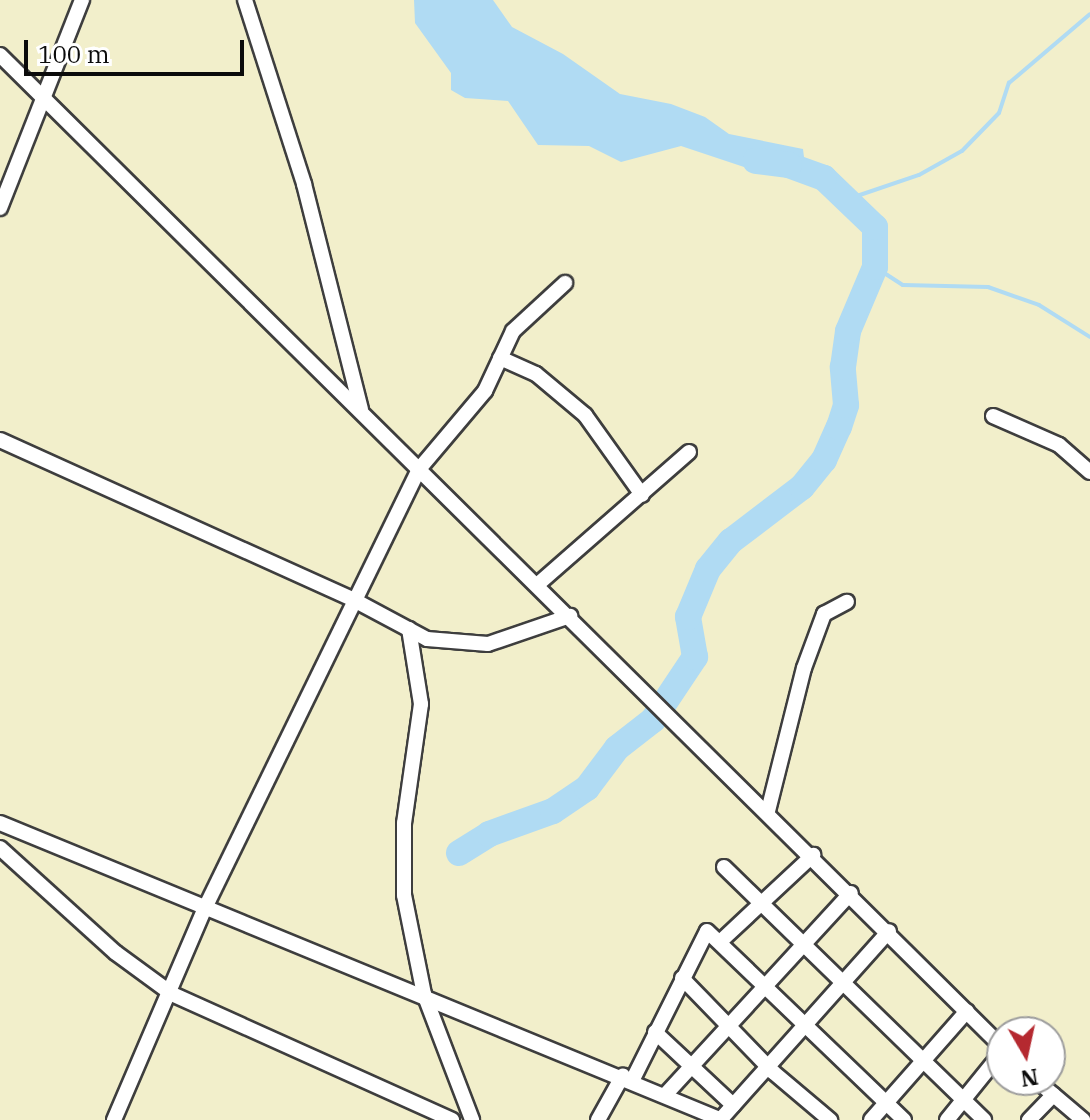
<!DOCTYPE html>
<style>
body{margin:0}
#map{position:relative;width:1090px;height:1120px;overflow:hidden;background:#fefae9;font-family:"IBM Plex Serif",serif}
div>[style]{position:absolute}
.farmland>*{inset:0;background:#f2efcb}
.water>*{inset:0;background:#b0dbf3}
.stream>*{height:4px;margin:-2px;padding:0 2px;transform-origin:2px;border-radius:2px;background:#b0dbf3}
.river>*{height:26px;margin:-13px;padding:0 13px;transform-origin:13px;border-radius:13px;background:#b0dbf3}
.roads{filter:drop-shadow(2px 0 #3e3e3e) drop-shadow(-2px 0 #3e3e3e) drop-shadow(0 2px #3e3e3e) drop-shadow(0 -2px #3e3e3e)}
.minor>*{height:14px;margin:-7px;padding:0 7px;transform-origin:7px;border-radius:7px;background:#fff}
span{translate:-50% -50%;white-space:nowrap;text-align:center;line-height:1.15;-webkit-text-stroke:8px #fff;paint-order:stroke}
.north{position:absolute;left:986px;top:1016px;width:80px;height:80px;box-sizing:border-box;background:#fff;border:2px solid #9d9d9d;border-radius:50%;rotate:171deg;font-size:22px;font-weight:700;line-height:32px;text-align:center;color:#0b0b0b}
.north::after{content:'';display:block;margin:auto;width:28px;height:36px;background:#b52930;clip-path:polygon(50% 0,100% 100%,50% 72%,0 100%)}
.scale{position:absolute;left:24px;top:40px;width:220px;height:36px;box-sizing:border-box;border:4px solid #0b0b0b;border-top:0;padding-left:10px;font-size:24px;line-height:28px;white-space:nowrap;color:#0b0b0b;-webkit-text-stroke:6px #fff;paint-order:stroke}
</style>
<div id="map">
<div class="farmland">
<div style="clip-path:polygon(evenodd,0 0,1090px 0,1090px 1120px,0 1120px,0 0,1002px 1032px,1050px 1032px,1050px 1080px,1002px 1080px,1002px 1032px)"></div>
</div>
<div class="water">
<div style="clip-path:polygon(414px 0,493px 0,512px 27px,563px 54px,620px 94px,671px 104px,705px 117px,729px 134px,803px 149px,805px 165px,750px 169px,681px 146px,621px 162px,589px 146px,538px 145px,508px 101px,465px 98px,451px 90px,451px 73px,415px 23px)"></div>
</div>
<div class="stream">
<div style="left:848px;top:199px;width:75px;rotate:-18.7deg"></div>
<div style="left:919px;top:175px;width:49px;rotate:-29.2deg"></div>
<div style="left:962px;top:151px;width:53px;rotate:-45.8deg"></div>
<div style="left:999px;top:113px;width:32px;rotate:-72deg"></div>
<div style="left:1009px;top:83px;width:106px;rotate:-40.4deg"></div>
<div style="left:875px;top:267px;width:33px;rotate:33deg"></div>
<div style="left:903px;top:285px;width:85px;rotate:1.3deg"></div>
<div style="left:988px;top:287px;width:54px;rotate:19.4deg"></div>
<div style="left:1039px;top:305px;width:60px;rotate:32.1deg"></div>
</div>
<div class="river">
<div style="left:459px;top:853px;width:36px;rotate:-32deg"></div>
<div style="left:489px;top:834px;width:68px;rotate:-19.8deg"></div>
<div style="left:553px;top:811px;width:41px;rotate:-34.1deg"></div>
<div style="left:587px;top:788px;width:50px;rotate:-53.1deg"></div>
<div style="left:617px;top:748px;width:46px;rotate:-37.9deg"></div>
<div style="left:653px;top:720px;width:76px;rotate:-56.3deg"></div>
<div style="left:695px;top:657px;width:41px;rotate:-99.9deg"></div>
<div style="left:688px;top:617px;width:52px;rotate:-67.4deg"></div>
<div style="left:708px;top:569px;width:36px;rotate:-51deg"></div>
<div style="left:731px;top:541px;width:89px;rotate:-37.3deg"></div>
<div style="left:802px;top:487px;width:35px;rotate:-51deg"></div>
<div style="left:824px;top:460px;width:36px;rotate:-66deg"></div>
<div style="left:839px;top:427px;width:23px;rotate:-72deg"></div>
<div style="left:846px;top:405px;width:38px;rotate:-95deg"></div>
<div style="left:843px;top:367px;width:36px;rotate:-82deg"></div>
<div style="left:848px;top:331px;width:69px;rotate:-67.1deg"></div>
<div style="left:875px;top:267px;width:40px;rotate:-90deg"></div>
<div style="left:875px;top:227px;width:71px;rotate:-136.1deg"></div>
<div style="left:824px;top:178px;width:37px;rotate:-160deg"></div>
<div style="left:789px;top:165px;width:34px;rotate:-173deg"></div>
</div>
<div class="roads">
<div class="minor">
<div style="left:245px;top:0;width:193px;rotate:72.2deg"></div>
<div style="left:304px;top:184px;width:232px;rotate:75.8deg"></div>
<div style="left:0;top:55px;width:1410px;rotate:44.71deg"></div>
<div style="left:0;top:208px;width:224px;rotate:-68.5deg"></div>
<div style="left:500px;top:358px;width:39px;rotate:24deg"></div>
<div style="left:536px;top:374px;width:64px;rotate:39.9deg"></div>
<div style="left:585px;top:415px;width:98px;rotate:54.5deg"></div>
<div style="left:993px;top:416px;width:72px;rotate:23.7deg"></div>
<div style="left:1059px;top:445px;width:41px;rotate:41.1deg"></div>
<div style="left:0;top:440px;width:388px;rotate:24.3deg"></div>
<div style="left:354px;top:600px;width:83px;rotate:28.1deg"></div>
<div style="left:427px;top:639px;width:61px;rotate:4.7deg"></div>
<div style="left:488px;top:644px;width:87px;rotate:-18.9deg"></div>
<div style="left:537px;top:585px;width:202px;rotate:-41.2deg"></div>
<div style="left:409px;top:629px;width:76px;rotate:80.9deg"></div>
<div style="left:421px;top:704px;width:120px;rotate:98.1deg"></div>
<div style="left:404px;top:823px;width:72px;rotate:90deg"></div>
<div style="left:404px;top:895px;width:101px;rotate:78.6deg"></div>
<div style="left:424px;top:994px;width:135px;rotate:69.1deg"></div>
<div style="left:768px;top:811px;width:147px;rotate:-75.9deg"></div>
<div style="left:804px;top:668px;width:58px;rotate:-69.7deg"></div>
<div style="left:824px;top:614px;width:26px;rotate:-28deg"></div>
<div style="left:0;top:823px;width:781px;rotate:22.36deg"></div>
<div style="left:0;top:848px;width:156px;rotate:42.2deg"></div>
<div style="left:116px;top:953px;width:69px;rotate:36.2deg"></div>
<div style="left:172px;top:994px;width:307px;rotate:24.2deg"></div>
<div style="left:724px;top:867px;width:363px;rotate:44.2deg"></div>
<div style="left:722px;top:940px;width:125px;rotate:-43deg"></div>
<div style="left:682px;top:978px;width:131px;rotate:45.9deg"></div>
<div style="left:773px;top:1072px;width:75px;rotate:40.1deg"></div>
<div style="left:655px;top:1032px;width:107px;rotate:43.1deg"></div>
<div style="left:633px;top:1079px;width:165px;rotate:-63.4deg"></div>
<div style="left:707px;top:931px;width:273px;rotate:43.8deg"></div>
<div style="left:1036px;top:1080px;width:62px;rotate:40.4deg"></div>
<div style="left:666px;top:1094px;width:273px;rotate:-47.4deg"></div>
<div style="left:721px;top:1119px;width:252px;rotate:-48.2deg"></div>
<div style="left:114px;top:1120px;width:231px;rotate:-66.8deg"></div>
<div style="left:205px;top:908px;width:490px;rotate:-64deg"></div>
<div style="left:420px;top:468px;width:101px;rotate:-49.8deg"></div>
<div style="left:485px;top:391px;width:66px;rotate:-65deg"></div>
<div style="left:513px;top:331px;width:71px;rotate:-42.7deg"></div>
<div style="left:598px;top:1120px;width:51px;rotate:-60.9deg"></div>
<div style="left:871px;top:1120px;width:145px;rotate:-48.6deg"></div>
<div style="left:947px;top:1120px;width:87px;rotate:-51deg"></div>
<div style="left:1029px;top:1120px;width:35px;rotate:-46deg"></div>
</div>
</div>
<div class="north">N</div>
<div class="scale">100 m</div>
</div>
